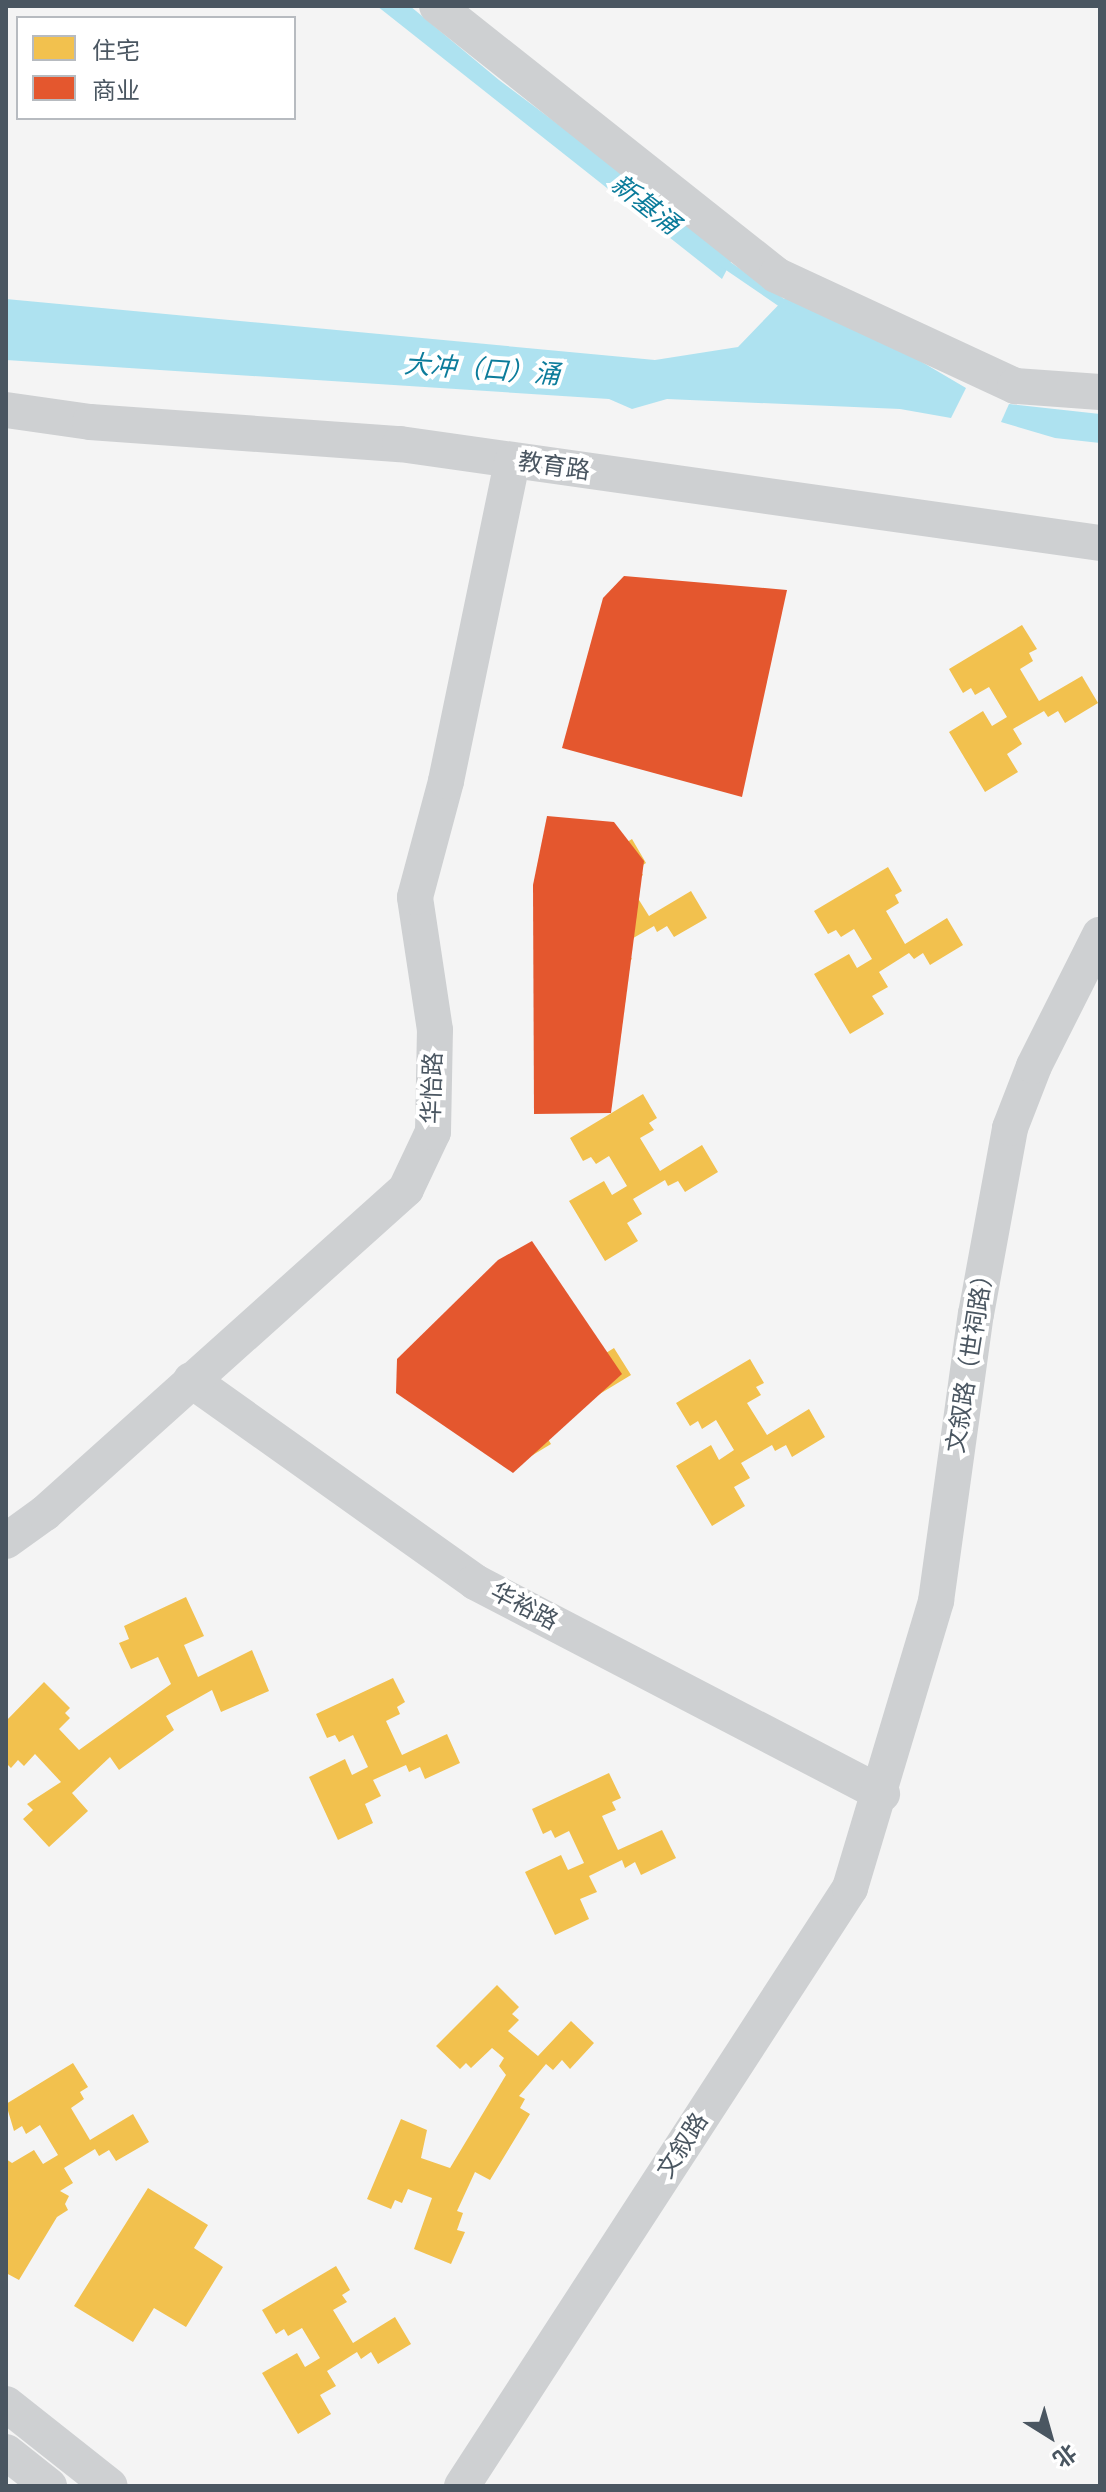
<!DOCTYPE html>
<meta charset="utf-8">
<style>
body{margin:0}
#map{position:relative;width:1106px;height:2492px;overflow:hidden;background:#f4f4f4;font-family:"Roboto Condensed","Noto Sans SC",sans-serif}
div>[style]{position:absolute}
.water>*{inset:0;background:#aee2f0}
.homes>*{inset:0;background:#f2c14e}
.shops>*{inset:0;background:#e4572e}
.stream>*{height:9px;margin:-4.5px;padding:0 4.5px;transform-origin:4.5px;border-radius:4.5px;background:#aee2f0}
.minor>*{height:36px;margin:-18px;padding:0 18px;transform-origin:18px;border-radius:18px;background:#ced0d2}
span{translate:-50% -50%;white-space:nowrap;text-align:center;line-height:1.15;-webkit-text-stroke:8px #fff;paint-order:stroke}
.street-label{font-size:24px;color:#4a5661}
.water-label{font-size:26px;color:#0c7c9b;font-style:italic}
.frame{position:absolute;inset:0;border:8px solid #4a5661;pointer-events:none}
.legend{position:absolute;left:16px;top:16px;width:280px;height:104px;box-sizing:border-box;background:#fff;border:2px solid #b7bbc0;margin:0;padding:10px 14px;list-style:none;font-size:24px;color:#4a5661}
.legend li{display:flex;align-items:center;gap:16px;height:40px}
.legend b{width:40px;border:2px solid #b7bbc0}
.north{position:absolute;left:1010px;top:2396px;width:80px;height:80px;-webkit-text-stroke:6px #fff;paint-order:stroke;rotate:143deg;font-size:22px;font-weight:700;line-height:32px;text-align:center;color:#4a5661}
.north::after{content:'';display:block;margin:auto;width:28px;height:36px;background:#4a5661;clip-path:polygon(50% 0,100% 100%,50% 72%,0 100%)}
</style>
<div id="map">
<div class="water">
<div style="clip-path:polygon(377px 6px,410px 6px,499px 80px,734px 256px,722px 279px)"></div>
<div style="clip-path:polygon(790px 293px,813px 298px,966px 388px,951px 418px,900px 409px,667px 399px,632px 409px,609px 399px,6px 360px,6px 299px,655px 360px,738px 347px)"></div>
<div style="clip-path:polygon(1009px 404px,1100px 414px,1100px 443px,1055px 438px,1001px 422px)"></div>
</div>
<div class="homes">
<div style="clip-path:polygon(694px 586px,709px 610px,701px 614px,705px 622px,692px 630px,711px 663px,753px 637px,769px 664px,737px 684px,730px 672px,720px 678px,716px 672px,685px 690px,694px 706px,679px 715px,690px 733px,656px 753px,620px 693px,655px 673px,664px 687px,678px 678px,661px 648px,647px 656px,643px 649px,635px 653px,621px 630px)"></div>
<div style="clip-path:polygon(1022px 625px,1037px 649px,1029px 653px,1033px 661px,1020px 669px,1039px 701px,1082px 676px,1098px 703px,1065px 723px,1058px 711px,1048px 717px,1044px 711px,1013px 729px,1022px 744px,1007px 754px,1018px 772px,985px 792px,949px 732px,983px 711px,992px 726px,1007px 717px,989px 687px,975px 695px,971px 688px,963px 693px,949px 669px)"></div>
<div style="clip-path:polygon(632px 839px,646px 863px,638px 868px,643px 875px,629px 884px,649px 916px,691px 891px,707px 918px,674px 937px,667px 926px,657px 932px,654px 926px,623px 944px,632px 959px,616px 968px,627px 987px,594px 1007px,558px 947px,593px 926px,601px 940px,616px 931px,598px 901px,585px 910px,580px 902px,573px 907px,559px 884px)"></div>
<div style="clip-path:polygon(888px 867px,902px 891px,895px 895px,899px 903px,886px 911px,905px 944px,947px 918px,963px 945px,930px 965px,923px 953px,914px 959px,909px 953px,879px 972px,888px 987px,872px 996px,884px 1014px,850px 1034px,814px 974px,849px 954px,857px 968px,872px 959px,854px 929px,841px 937px,836px 930px,828px 934px,814px 911px)"></div>
<div style="clip-path:polygon(643px 1094px,657px 1118px,649px 1123px,654px 1130px,640px 1138px,660px 1171px,702px 1145px,718px 1172px,685px 1192px,678px 1181px,668px 1186px,665px 1180px,633px 1199px,642px 1214px,627px 1223px,638px 1241px,605px 1261px,569px 1201px,604px 1181px,612px 1195px,627px 1186px,609px 1156px,596px 1164px,591px 1157px,583px 1161px,570px 1138px)"></div>
<div style="clip-path:polygon(556px 1297px,570px 1321px,562px 1325px,567px 1333px,553px 1341px,572px 1374px,614px 1348px,631px 1375px,598px 1395px,591px 1383px,581px 1389px,577px 1383px,546px 1401px,555px 1417px,540px 1426px,551px 1444px,518px 1464px,482px 1404px,517px 1383px,525px 1398px,540px 1389px,522px 1359px,508px 1367px,504px 1360px,496px 1364px,482px 1341px)"></div>
<div style="clip-path:polygon(750px 1359px,764px 1383px,756px 1387px,761px 1395px,747px 1403px,767px 1435px,809px 1409px,825px 1437px,792px 1457px,786px 1445px,775px 1451px,772px 1445px,741px 1463px,750px 1478px,734px 1487px,745px 1506px,712px 1526px,676px 1466px,711px 1445px,719px 1460px,734px 1450px,716px 1420px,702px 1429px,698px 1421px,690px 1426px,676px 1403px)"></div>
<div style="clip-path:polygon(186px 1597px,204px 1636px,184px 1645px,198px 1677px,252px 1650px,269px 1691px,221px 1712px,212px 1690px,166px 1716px,174px 1730px,119px 1770px,110px 1757px,72px 1793px,88px 1811px,49px 1847px,23px 1819px,33px 1810px,27px 1804px,61px 1782px,35px 1754px,24px 1766px,18px 1760px,11px 1768px,6px 1763px,6px 1721px,44px 1682px,70px 1708px,65px 1713px,70px 1718px,59px 1729px,79px 1750px,171px 1684px,158px 1657px,131px 1669px,119px 1643px,129px 1639px,124px 1626px)"></div>
<div style="clip-path:polygon(393px 1678px,405px 1702px,397px 1707px,400px 1714px,386px 1721px,402px 1755px,447px 1734px,460px 1763px,425px 1779px,420px 1767px,409px 1772px,406px 1765px,373px 1780px,381px 1796px,365px 1804px,373px 1823px,338px 1840px,309px 1777px,345px 1759px,352px 1775px,368px 1767px,353px 1735px,339px 1742px,335px 1735px,327px 1738px,316px 1714px)"></div>
<div style="clip-path:polygon(609px 1773px,621px 1798px,612px 1802px,616px 1810px,602px 1816px,618px 1850px,662px 1830px,676px 1858px,641px 1875px,635px 1862px,625px 1868px,622px 1860px,589px 1876px,597px 1892px,580px 1899px,589px 1919px,555px 1935px,525px 1872px,561px 1855px,568px 1870px,584px 1863px,569px 1831px,555px 1838px,551px 1830px,543px 1834px,532px 1809px)"></div>
<div style="clip-path:polygon(497px 1985px,519px 2007px,512px 2014px,519px 2020px,508px 2031px,538px 2056px,571px 2021px,594px 2043px,570px 2069px,562px 2060px,553px 2070px,546px 2064px,519px 2096px,525px 2099px,520px 2108px,530px 2114px,490px 2180px,475px 2172px,457px 2211px,463px 2213px,457px 2230px,465px 2232px,451px 2264px,414px 2249px,432px 2198px,408px 2189px,402px 2203px,395px 2200px,391px 2209px,367px 2199px,401px 2119px,427px 2130px,421px 2158px,450px 2168px,506px 2075px,499px 2066px,504px 2058px,492px 2048px,471px 2068px,466px 2063px,460px 2069px,436px 2046px)"></div>
<div style="clip-path:polygon(73px 2063px,88px 2087px,80px 2092px,84px 2099px,71px 2108px,90px 2140px,133px 2114px,149px 2142px,116px 2161px,109px 2150px,99px 2156px,95px 2149px,64px 2168px,73px 2183px,60px 2191px,69px 2196px,65px 2204px,68px 2210px,57px 2217px,19px 2280px,6px 2273px,6px 2159px,12px 2163px,34px 2150px,43px 2164px,58px 2155px,40px 2125px,26px 2134px,22px 2126px,14px 2131px,6px 2104px)"></div>
<div style="clip-path:polygon(148px 2188px,208px 2225px,194px 2248px,223px 2267px,186px 2327px,154px 2308px,133px 2342px,74px 2306px)"></div>
<div style="clip-path:polygon(336px 2266px,350px 2290px,342px 2295px,347px 2302px,333px 2310px,353px 2343px,395px 2317px,411px 2344px,378px 2364px,371px 2352px,361px 2359px,357px 2352px,327px 2371px,336px 2386px,320px 2395px,331px 2414px,298px 2434px,262px 2373px,297px 2353px,305px 2367px,320px 2358px,302px 2328px,288px 2336px,284px 2329px,276px 2334px,262px 2310px)"></div>
</div>
<div class="shops">
<div style="clip-path:polygon(624px 576px,787px 590px,742px 797px,562px 748px,603px 598px)"></div>
<div style="clip-path:polygon(547px 816px,614px 822px,644px 861px,611px 1113px,534px 1114px,533px 885px)"></div>
<div style="clip-path:polygon(532px 1241px,622px 1374px,513px 1473px,396px 1393px,397px 1359px,498px 1260px)"></div>
</div>
<div class="stream">
<div style="left:721px;top:261px;width:85px;rotate:34.4deg"></div>
</div>
<div class="minor">
<div style="left:437px;top:6px;width:433px;rotate:38.4deg"></div>
<div style="left:776px;top:275px;width:264px;rotate:24.9deg"></div>
<div style="left:1015px;top:386px;width:85px;rotate:4deg"></div>
<div style="left:6px;top:410px;width:85px;rotate:8.1deg"></div>
<div style="left:90px;top:422px;width:311px;rotate:4.1deg"></div>
<div style="left:400px;top:444px;width:707px;rotate:8.05deg"></div>
<div style="left:191px;top:1380px;width:349px;rotate:35.4deg"></div>
<div style="left:475px;top:1582px;width:459px;rotate:27.5deg"></div>
<div style="left:6px;top:1541px;width:48px;rotate:-35.7deg"></div>
<div style="left:45px;top:1513px;width:485px;rotate:-41.9deg"></div>
<div style="left:406px;top:1189px;width:63px;rotate:-64.7deg"></div>
<div style="left:433px;top:1132px;width:102px;rotate:-88.9deg"></div>
<div style="left:435px;top:1030px;width:134px;rotate:-98.6deg"></div>
<div style="left:415px;top:897px;width:120px;rotate:-75deg"></div>
<div style="left:446px;top:781px;width:327px;rotate:-78.3deg"></div>
<div style="left:6px;top:2404px;width:132px;rotate:38.3deg"></div>
<div style="left:6px;top:2452px;width:55px;rotate:38.3deg"></div>
<div style="left:462px;top:2486px;width:713px;rotate:-57.02deg"></div>
<div style="left:850px;top:1888px;width:300px;rotate:-73.3deg"></div>
<div style="left:936px;top:1601px;width:290px;rotate:-82.1deg"></div>
<div style="left:976px;top:1314px;width:189px;rotate:-79.6deg"></div>
<div style="left:1010px;top:1128px;width:66px;rotate:-68.8deg"></div>
<div style="left:1034px;top:1066px;width:147px;rotate:-63.3deg"></div>
</div>
<div class="street-label">
<span style="left:554px;top:467px;rotate:8deg">教育路</span>
<span style="left:433px;top:1088px;rotate:-88deg">华怡路</span>
<span style="left:971px;top:1358px;rotate:-81deg">文叙路（世祠路）</span>
<span style="left:524px;top:1607px;rotate:28deg">华裕路</span>
<span style="left:683px;top:2146px;rotate:-57deg">文叙路</span>
</div>
<div class="water-label">
<span style="left:645px;top:205px;rotate:38deg">新基涌</span>
<span style="left:482px;top:370px;rotate:4deg">大冲（口）涌</span>
</div>
<div class="frame"></div>
<ul class="legend">
<li><b style="height:22px;background:#f2c14e"></b>住宅</li>
<li><b style="height:22px;background:#e4572e"></b>商业</li>
</ul>
<div class="north">北</div>
</div>
